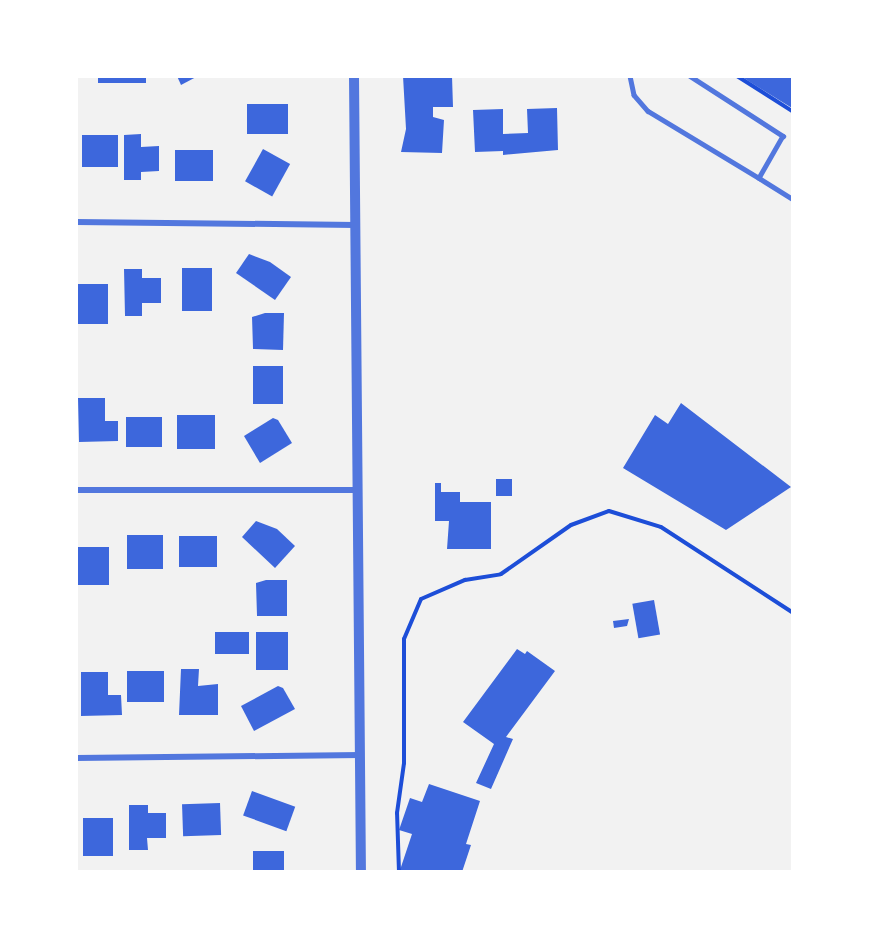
<!DOCTYPE html>
<style>
body{margin:0}
#map{position:relative;width:869px;height:948px;overflow:hidden;background:#f2f2f2;font-family:"Roboto Condensed",sans-serif}
div>[style]{position:absolute}
.building>*{inset:0;background:#3d67dc;transform-origin:0 0}
.path>*{height:4px;margin:-2px;padding:0 2px;transform-origin:2px;border-radius:2px;background:#1d4ed8}
.service>*{height:4.5px;margin:-2.25px;padding:0 2.25px;transform-origin:2.25px;border-radius:2.25px;background:#5277de}
.minor>*{height:6px;margin:-3px;padding:0 3px;transform-origin:3px;border-radius:3px;background:#5277de}
.tertiary>*{height:10px;margin:-5px;padding:0 5px;transform-origin:5px;border-radius:5px;background:#5277de}
span{translate:-50% -50%;white-space:nowrap;text-align:center;line-height:1.15;-webkit-text-stroke:6px #fff;paint-order:stroke}
.frame{position:absolute;inset:0;border:78px solid #fff;pointer-events:none}
</style>
<div id="map">
<div class="building">
<i style="left:98px;top:76px;width:48px;height:7px"></i>
<i style="clip-path:polygon(177px 76px,198px 76px,181px 85px)"></i>
<i style="clip-path:polygon(403px 76px,452px 76px,453px 107px,433px 107px,433px 117px,444px 120px,442px 153px,401px 152px,406px 129px)"></i>
<i style="clip-path:polygon(741px 76px,792px 76px,792px 108px,750px 82px)"></i>
<i style="left:288px;top:104px;width:30px;height:41px;rotate:90deg"></i>
<i style="clip-path:polygon(557px 108px,558px 150px,503px 155px,503px 151px,475px 152px,473px 110px,503px 109px,503px 134px,528px 133px,527px 109px)"></i>
<i style="clip-path:polygon(141px 134px,141px 147px,159px 146px,159px 171px,141px 172px,141px 180px,124px 180px,124px 135px)"></i>
<i style="left:82px;top:135px;width:36px;height:32px"></i>
<i style="left:263px;top:149px;width:31px;height:37px;rotate:29deg"></i>
<i style="left:175px;top:150px;width:38px;height:31px"></i>
<i style="clip-path:polygon(249px 254px,270px 262px,291px 277px,275px 300px,236px 273px)"></i>
<i style="left:182px;top:268px;width:30px;height:43px"></i>
<i style="clip-path:polygon(124px 269px,142px 269px,142px 278px,161px 278px,161px 303px,142px 303px,142px 316px,125px 316px)"></i>
<i style="left:78px;top:284px;width:30px;height:40px"></i>
<i style="clip-path:polygon(265px 313px,284px 313px,283px 350px,253px 349px,252px 317px)"></i>
<i style="left:253px;top:366px;width:30px;height:38px"></i>
<i style="clip-path:polygon(78px 398px,105px 398px,105px 421px,118px 421px,118px 441px,79px 442px)"></i>
<i style="clip-path:polygon(681px 403px,791px 487px,726px 530px,623px 468px,655px 415px,668px 424px)"></i>
<i style="left:177px;top:415px;width:38px;height:34px"></i>
<i style="left:126px;top:417px;width:36px;height:30px"></i>
<i style="clip-path:polygon(273px 418px,278px 420px,292px 443px,260px 463px,244px 436px)"></i>
<i style="left:496px;top:479px;width:16px;height:17px"></i>
<i style="clip-path:polygon(435px 483px,441px 483px,441px 492px,460px 492px,460px 502px,491px 502px,491px 549px,447px 549px,449px 521px,435px 521px)"></i>
<i style="clip-path:polygon(256px 521px,277px 529px,295px 546px,275px 568px,242px 537px)"></i>
<i style="left:163px;top:535px;width:34px;height:36px;rotate:90deg"></i>
<i style="left:179px;top:536px;width:38px;height:31px"></i>
<i style="left:78px;top:547px;width:31px;height:38px"></i>
<i style="clip-path:polygon(266px 580px,287px 580px,287px 616px,257px 616px,256px 583px)"></i>
<i style="left:654px;top:600px;width:35px;height:22px;rotate:80deg"></i>
<i style="clip-path:polygon(629px 619px,627px 626px,614px 628px,613px 621px)"></i>
<i style="left:215px;top:632px;width:34px;height:22px"></i>
<i style="left:288px;top:632px;width:38px;height:32px;rotate:90deg"></i>
<i style="clip-path:polygon(517px 649px,525px 654px,527px 651px,555px 671px,506px 737px,513px 739px,491px 789px,476px 783px,494px 744px,463px 722px)"></i>
<i style="clip-path:polygon(181px 669px,199px 669px,198px 686px,218px 684px,218px 715px,179px 715px)"></i>
<i style="left:127px;top:671px;width:37px;height:31px"></i>
<i style="clip-path:polygon(81px 672px,108px 672px,108px 695px,121px 695px,122px 715px,81px 716px)"></i>
<i style="clip-path:polygon(278px 686px,283px 688px,295px 709px,254px 731px,241px 706px)"></i>
<i style="clip-path:polygon(429px 784px,480px 801px,466px 844px,471px 845px,462px 872px,400px 870px,412px 834px,399px 830px,410px 798px,422px 802px)"></i>
<i style="left:252px;top:791px;width:46px;height:26px;rotate:20deg"></i>
<i style="left:220px;top:803px;width:32px;height:38px;rotate:88deg"></i>
<i style="clip-path:polygon(129px 805px,148px 805px,148px 813px,166px 813px,166px 838px,147px 838px,148px 850px,129px 850px)"></i>
<i style="left:83px;top:818px;width:30px;height:38px"></i>
<i style="left:253px;top:851px;width:31px;height:21px"></i>
</div>
<div class="path">
<i style="left:737px;top:76px;width:65px;rotate:32.5deg"></i>
<i style="left:399px;top:872px;width:59px;rotate:-91.9deg"></i>
<i style="left:397px;top:813px;width:50px;rotate:-82deg"></i>
<i style="left:404px;top:763px;width:124px;rotate:-90deg"></i>
<i style="left:404px;top:639px;width:43px;rotate:-67deg"></i>
<i style="left:421px;top:599px;width:48px;rotate:-23.4deg"></i>
<i style="left:465px;top:580px;width:36px;rotate:-9deg"></i>
<i style="left:501px;top:574px;width:85px;rotate:-35deg"></i>
<i style="left:571px;top:525px;width:40px;rotate:-20.2deg"></i>
<i style="left:609px;top:511px;width:54px;rotate:17.1deg"></i>
<i style="left:661px;top:527px;width:156px;rotate:33deg"></i>
</div>
<div class="service">
<i style="left:630px;top:76px;width:19px;rotate:78deg"></i>
<i style="left:634px;top:95px;width:21px;rotate:49deg"></i>
<i style="left:648px;top:111px;width:130px;rotate:31.1deg"></i>
<i style="left:690px;top:76px;width:111px;rotate:32.8deg"></i>
<i style="left:783px;top:136px;width:48px;rotate:119.7deg"></i>
<i style="left:759px;top:178px;width:39px;rotate:32deg"></i>
</div>
<div class="minor">
<i style="left:76px;top:222px;width:280px;rotate:0.6deg"></i>
<i style="left:76px;top:490px;width:282px"></i>
<i style="left:76px;top:758px;width:285px;rotate:-0.6deg"></i>
</div>
<div class="tertiary">
<i style="left:354px;top:76px;width:796px;rotate:89.5deg"></i>
</div>
<div class="frame"></div>
</div>
